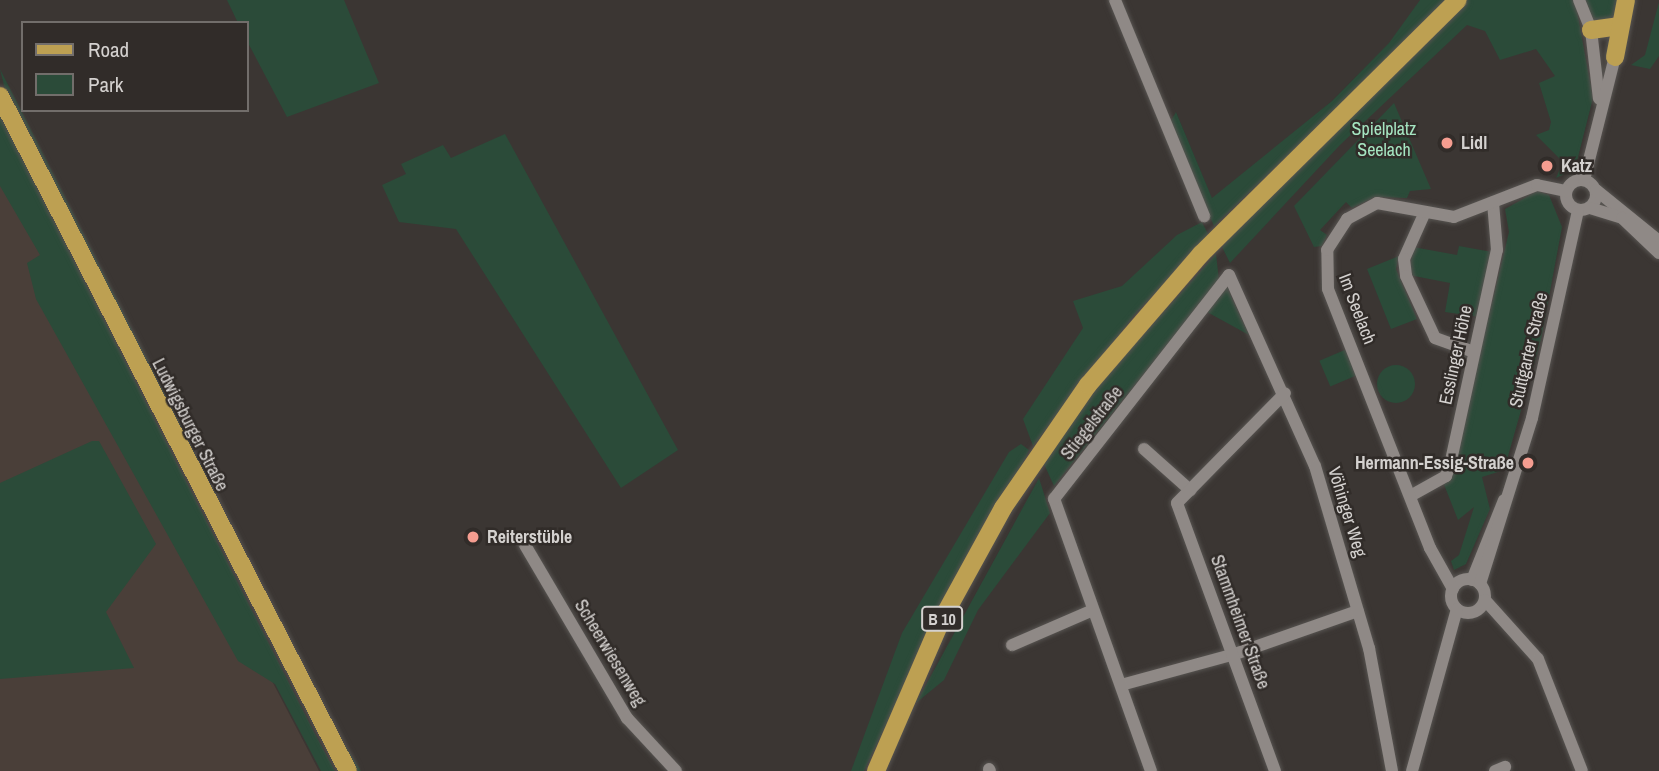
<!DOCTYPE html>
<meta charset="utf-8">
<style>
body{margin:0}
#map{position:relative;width:1659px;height:771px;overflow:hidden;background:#3b3633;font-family:"Archivo Narrow",sans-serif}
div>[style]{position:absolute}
.built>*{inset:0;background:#4a3f39}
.green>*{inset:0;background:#2b4b39;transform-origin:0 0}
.round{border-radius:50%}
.roads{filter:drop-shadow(0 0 2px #575451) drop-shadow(0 0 2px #575451)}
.minor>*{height:12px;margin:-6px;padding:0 6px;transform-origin:6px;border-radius:6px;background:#8f8986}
.minor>.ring{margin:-6px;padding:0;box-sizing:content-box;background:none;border:12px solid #8f8986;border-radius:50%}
.major>*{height:18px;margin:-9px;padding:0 9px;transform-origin:9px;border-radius:9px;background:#bda052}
.dots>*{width:19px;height:19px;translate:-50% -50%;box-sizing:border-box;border:4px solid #312c29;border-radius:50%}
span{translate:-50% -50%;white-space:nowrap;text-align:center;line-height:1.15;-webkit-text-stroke:5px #312c29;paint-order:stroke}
.shield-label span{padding:2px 5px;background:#312c29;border:2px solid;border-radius:5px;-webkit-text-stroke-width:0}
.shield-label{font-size:16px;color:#d4d1cf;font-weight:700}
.park-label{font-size:18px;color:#a5e5c1}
.poi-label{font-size:18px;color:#d4d1cf;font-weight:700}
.left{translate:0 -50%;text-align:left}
.right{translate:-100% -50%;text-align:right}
.street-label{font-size:18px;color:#d4d1cf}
.legend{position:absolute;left:21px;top:21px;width:228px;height:91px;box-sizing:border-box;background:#312c29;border:2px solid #726e6b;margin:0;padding:9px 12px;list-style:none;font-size:21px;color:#d4d1cf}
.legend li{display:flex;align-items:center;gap:14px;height:35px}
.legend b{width:35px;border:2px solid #726e6b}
</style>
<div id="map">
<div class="built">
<i style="clip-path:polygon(0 145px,187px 518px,319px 771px,0 771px)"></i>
</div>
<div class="green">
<i style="clip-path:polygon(227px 0,344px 0,379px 83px,287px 117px,247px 41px,247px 23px,238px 23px)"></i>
<i style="clip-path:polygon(1420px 0,1451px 0,1214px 226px,1169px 124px,1176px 112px,1212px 198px,1332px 101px,1389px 43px)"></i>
<i style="clip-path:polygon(1467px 0,1575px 0,1593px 98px,1575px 169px,1556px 178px,1563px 162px,1536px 135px,1549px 130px,1551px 122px,1539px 83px,1555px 76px,1536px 49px,1500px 60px,1485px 31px,1467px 25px,1340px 145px,1230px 263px,1222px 247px,1236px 230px)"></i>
<i style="clip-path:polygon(1585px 0,1619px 0,1613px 22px,1593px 21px)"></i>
<i style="clip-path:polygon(1659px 2px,1659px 56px,1650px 69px,1631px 65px,1645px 55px)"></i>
<i style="clip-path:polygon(0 69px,331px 722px,361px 771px,352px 771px,7px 98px)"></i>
<i style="clip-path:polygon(1394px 103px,1431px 189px,1410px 191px,1407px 198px,1375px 197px,1352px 208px,1346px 202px,1320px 230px,1327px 235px,1322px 246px,1314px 247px,1294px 206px)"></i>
<i style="clip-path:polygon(0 116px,314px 732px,335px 771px,321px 771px,275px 684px,238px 661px,36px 299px,27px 263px,40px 255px,0 186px)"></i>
<i style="clip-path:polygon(505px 134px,678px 450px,621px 488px,456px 229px,399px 222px,382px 185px,406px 174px,401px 164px,443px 145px,451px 158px)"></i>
<i style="clip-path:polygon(1537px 191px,1549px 195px,1562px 227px,1541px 340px,1508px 456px,1501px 471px,1482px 477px,1490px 509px,1466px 564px,1454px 570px,1451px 561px,1459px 555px,1474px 507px,1458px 520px,1443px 482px,1451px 472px,1509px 232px,1505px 209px)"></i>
<i style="clip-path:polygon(1202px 222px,1208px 234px,1198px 248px,1135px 314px,1033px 446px,1023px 419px,1083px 328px,1073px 301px,1122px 286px,1177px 235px)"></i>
<i style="clip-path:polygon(1459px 246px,1492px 252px,1480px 317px,1445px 312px,1450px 283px,1409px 275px,1413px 247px,1457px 255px)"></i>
<i style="clip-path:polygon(1216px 254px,1219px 280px,1054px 486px,1044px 464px,1085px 399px)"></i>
<i style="clip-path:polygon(1399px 256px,1396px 269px,1417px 319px,1391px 329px,1367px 269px)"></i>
<i style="clip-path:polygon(1228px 286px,1230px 294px,1249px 335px,1207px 312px)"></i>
<i style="left:1347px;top:349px;width:28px;height:30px;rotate:67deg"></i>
<i class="round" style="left:1377px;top:365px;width:38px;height:38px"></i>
<i style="clip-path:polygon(92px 441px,99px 441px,156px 544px,106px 612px,134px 668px,0 679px,0 483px)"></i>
<i style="clip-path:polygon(1021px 444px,1029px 450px,1026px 457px,959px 571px,864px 771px,851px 771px,902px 633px,1009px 452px)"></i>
<i style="clip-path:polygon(1039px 478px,1050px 513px,978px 610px,944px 680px,916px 703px)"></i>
</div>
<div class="roads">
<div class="minor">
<i style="left:1115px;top:0;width:234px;rotate:67.6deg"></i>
<i style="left:1579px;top:0;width:32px;rotate:68deg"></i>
<i style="left:1591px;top:30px;width:69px;rotate:83.4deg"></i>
<i class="ring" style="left:1566px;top:180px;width:18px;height:18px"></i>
<i style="left:1584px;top:180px;width:127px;rotate:-75.9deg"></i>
<i style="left:1596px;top:190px;width:81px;rotate:39deg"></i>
<i style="left:1590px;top:208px;width:34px;rotate:17deg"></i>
<i style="left:1622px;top:218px;width:51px;rotate:43.4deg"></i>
<i style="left:1425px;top:212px;width:51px;rotate:114.1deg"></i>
<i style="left:1404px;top:259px;width:17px;rotate:83deg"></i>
<i style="left:1406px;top:276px;width:68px;rotate:64.9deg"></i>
<i style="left:1435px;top:338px;width:41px;rotate:19.7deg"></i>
<i style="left:1144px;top:449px;width:62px;rotate:41.7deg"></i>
<i style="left:1412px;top:495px;width:39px;rotate:-29deg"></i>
<i style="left:1446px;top:476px;width:12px;rotate:-70deg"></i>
<i style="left:1450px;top:465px;width:220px;rotate:-77.7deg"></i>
<i style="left:1497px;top:250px;width:48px;rotate:-94.8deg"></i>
<i style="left:525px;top:545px;width:201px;rotate:59.5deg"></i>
<i style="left:627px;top:718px;width:72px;rotate:47.2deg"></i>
<i class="ring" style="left:1451px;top:579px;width:22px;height:22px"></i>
<i style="left:1472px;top:580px;width:86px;rotate:-68.2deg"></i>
<i style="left:1480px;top:584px;width:174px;rotate:-72.6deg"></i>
<i style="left:1532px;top:418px;width:213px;rotate:-77.5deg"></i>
<i style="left:1453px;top:589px;width:47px;rotate:-119.3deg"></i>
<i style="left:1430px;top:548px;width:278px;rotate:-111.5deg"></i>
<i style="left:1328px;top:289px;width:39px;rotate:-91deg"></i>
<i style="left:1327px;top:250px;width:37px;rotate:-57deg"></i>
<i style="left:1347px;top:219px;width:34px;rotate:-28deg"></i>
<i style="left:1377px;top:203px;width:78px;rotate:10.3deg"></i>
<i style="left:1454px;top:217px;width:89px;rotate:-21.1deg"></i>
<i style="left:1537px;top:185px;width:30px;rotate:12deg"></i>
<i style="left:1485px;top:600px;width:79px;rotate:48.1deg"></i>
<i style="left:1538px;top:659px;width:120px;rotate:68.6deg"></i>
<i style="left:1012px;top:645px;width:88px;rotate:-23.4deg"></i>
<i style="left:1121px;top:685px;width:118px;rotate:-15.2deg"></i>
<i style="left:1235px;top:654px;width:130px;rotate:-19.3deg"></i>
<i style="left:989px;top:769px;width:2px;rotate:63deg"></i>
<i style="left:1151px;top:771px;width:289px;rotate:-109.6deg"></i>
<i style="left:1054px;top:499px;width:284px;rotate:-52deg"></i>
<i style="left:1229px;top:275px;width:209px;rotate:65.8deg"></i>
<i style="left:1315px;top:466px;width:190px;rotate:73.5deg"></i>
<i style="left:1369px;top:648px;width:125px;rotate:79.4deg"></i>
<i style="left:1275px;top:771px;width:285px;rotate:-110.1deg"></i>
<i style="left:1177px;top:503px;width:154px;rotate:-45.5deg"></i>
<i style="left:1412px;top:771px;width:168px;rotate:-74.5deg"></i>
<i style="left:1495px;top:771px;width:11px;rotate:-22deg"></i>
</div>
<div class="major">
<i style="left:1591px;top:30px;width:29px;rotate:-8deg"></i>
<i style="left:1615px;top:57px;width:58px;rotate:-79.1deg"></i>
<i style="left:0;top:96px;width:759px;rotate:62.73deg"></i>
<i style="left:876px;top:771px;width:163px;rotate:-66.6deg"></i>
<i style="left:941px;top:621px;width:129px;rotate:-61.2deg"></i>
<i style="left:1003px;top:508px;width:150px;rotate:-55.4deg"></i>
<i style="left:1088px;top:385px;width:173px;rotate:-49.2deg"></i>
<i style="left:1201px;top:254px;width:361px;rotate:-44.7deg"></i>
</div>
</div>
<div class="dots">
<i style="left:1447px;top:143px;background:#f59d90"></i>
<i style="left:1547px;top:166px;background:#f59d90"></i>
<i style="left:1528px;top:463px;background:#f59d90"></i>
<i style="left:473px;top:537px;background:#f59d90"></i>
</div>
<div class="shield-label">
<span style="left:942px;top:619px">B 10</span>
</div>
<div class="park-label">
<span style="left:1384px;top:140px">Spielplatz<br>Seelach</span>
</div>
<div class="poi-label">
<span class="left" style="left:1461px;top:143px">Lidl</span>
<span class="left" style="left:1561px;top:166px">Katz</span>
<span class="right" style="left:1514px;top:463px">Hermann-Essig-Straße</span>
<span class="left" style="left:487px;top:537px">Reiterstüble</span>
</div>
<div class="street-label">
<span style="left:1357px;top:309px;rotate:69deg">Im Seelach</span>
<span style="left:1529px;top:350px;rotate:-77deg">Stuttgarter Straße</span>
<span style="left:1456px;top:355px;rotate:-78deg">Esslinger Höhe</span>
<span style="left:1092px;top:423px;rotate:-52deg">Stiegelstraße</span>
<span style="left:190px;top:425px;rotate:63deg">Ludwigsburger Straße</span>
<span style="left:1347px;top:512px;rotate:73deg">Vöhinger Weg</span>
<span style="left:1240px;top:622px;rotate:70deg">Stammheimer Straße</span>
<span style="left:610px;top:653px;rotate:59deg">Scheerwiesenweg</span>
</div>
<ul class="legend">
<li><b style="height:9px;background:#bda052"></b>Road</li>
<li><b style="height:19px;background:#2b4b39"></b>Park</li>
</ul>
</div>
